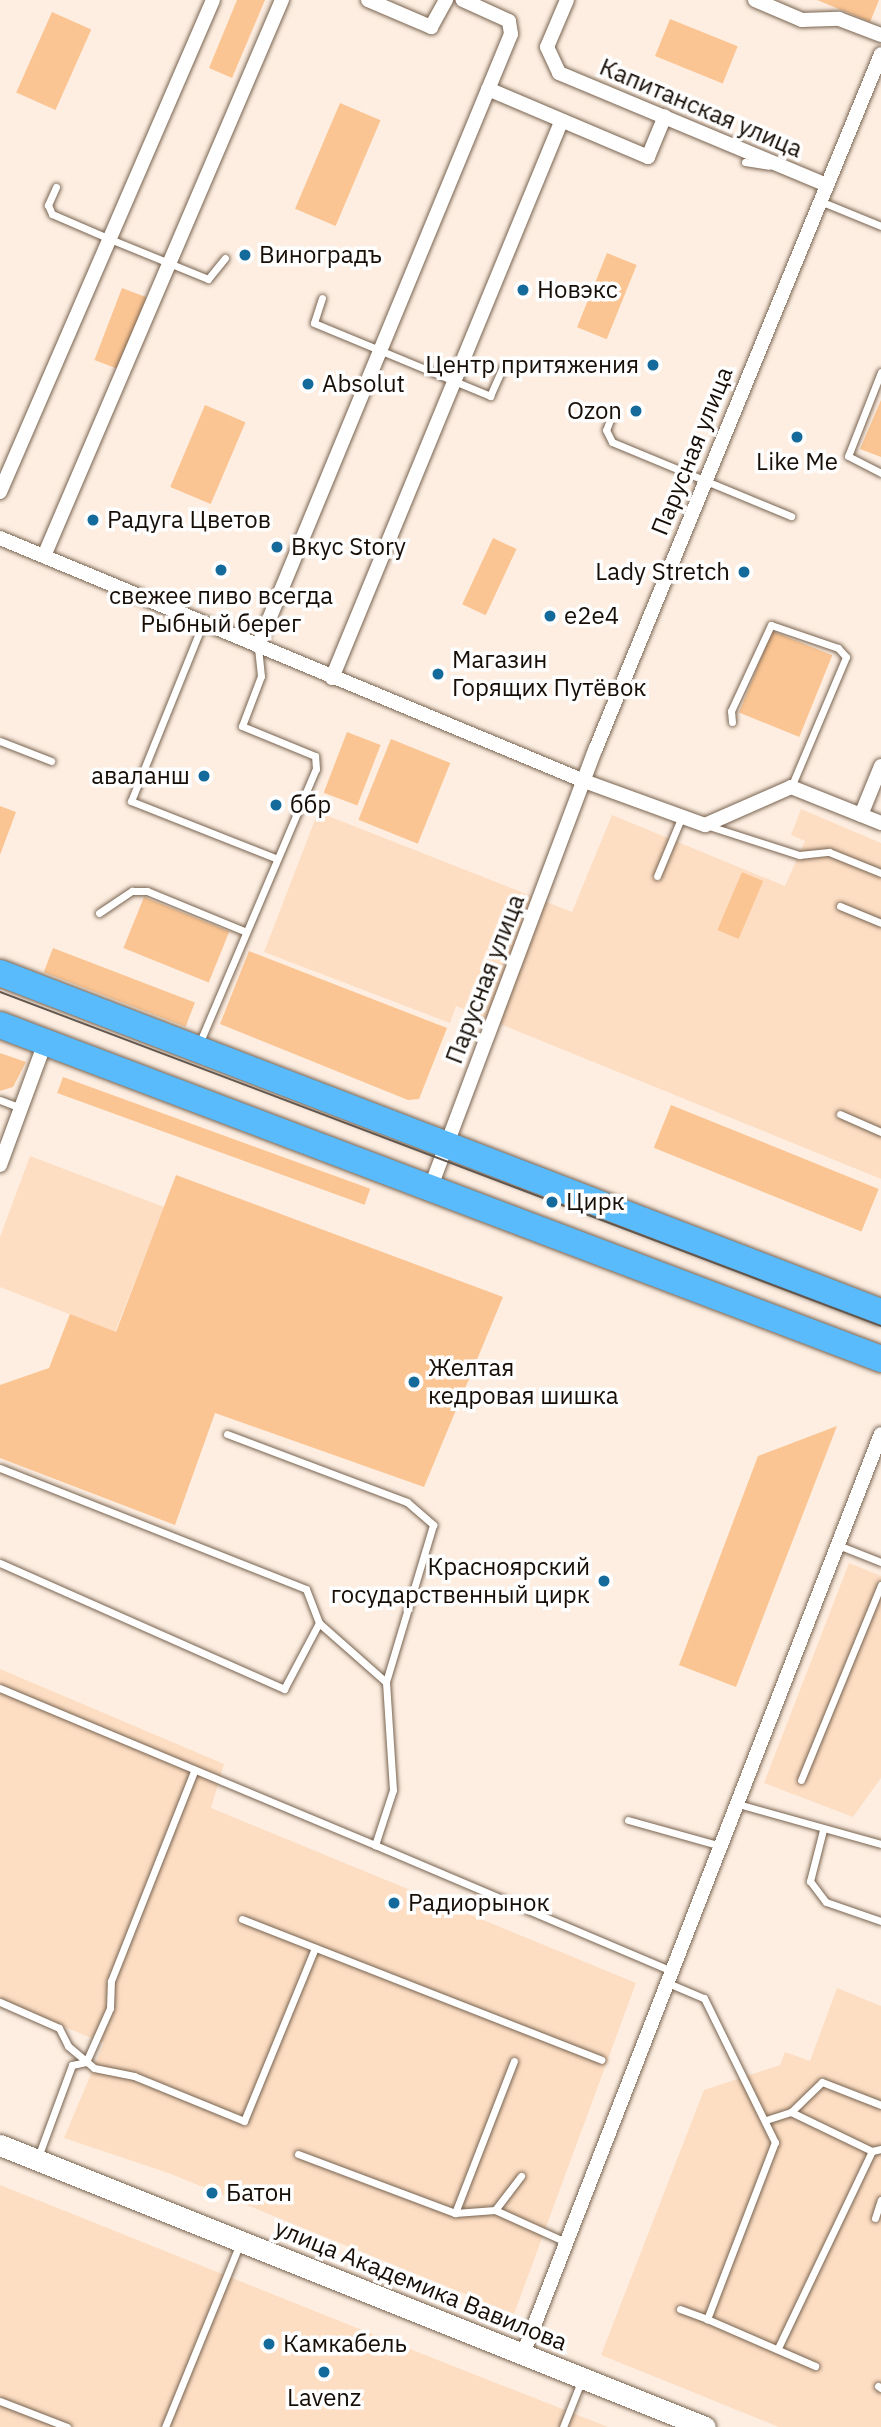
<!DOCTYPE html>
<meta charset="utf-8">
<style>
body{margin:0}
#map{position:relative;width:881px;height:2427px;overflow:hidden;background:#fdeee1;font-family:"IBM Plex Sans",sans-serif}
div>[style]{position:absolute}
.built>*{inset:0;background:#fddec3}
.green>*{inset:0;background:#fbc593;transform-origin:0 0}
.roads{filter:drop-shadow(0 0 2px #786350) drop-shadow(0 0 2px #786350)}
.lane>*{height:7px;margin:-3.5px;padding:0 3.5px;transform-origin:3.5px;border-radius:3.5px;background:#fff}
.street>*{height:14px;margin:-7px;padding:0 7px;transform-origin:7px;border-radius:7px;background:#fff}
.secondary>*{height:21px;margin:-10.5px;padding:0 10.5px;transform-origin:10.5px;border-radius:10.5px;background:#fff}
.highway>*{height:26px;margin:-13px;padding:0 13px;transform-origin:13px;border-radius:13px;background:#59bbfc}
.tram>*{height:2px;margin:-1px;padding:0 1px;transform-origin:1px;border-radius:1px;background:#61574e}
.dots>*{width:19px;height:19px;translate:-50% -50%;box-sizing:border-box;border:4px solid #fefefe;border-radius:50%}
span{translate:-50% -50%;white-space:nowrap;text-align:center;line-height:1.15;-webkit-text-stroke:7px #fefefe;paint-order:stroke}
.street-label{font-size:24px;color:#160e07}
.poi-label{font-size:24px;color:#160e07}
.left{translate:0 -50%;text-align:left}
.right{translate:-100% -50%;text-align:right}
</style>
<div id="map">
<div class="built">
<i style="clip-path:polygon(801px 809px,881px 843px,881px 1179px,456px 1006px,450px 1023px,264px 952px,318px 812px,572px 912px,612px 815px,785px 886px,805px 841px,791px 835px)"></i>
<i style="clip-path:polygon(30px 1156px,164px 1207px,115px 1332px,0 1287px,0 1237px)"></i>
<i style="clip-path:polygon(849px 1563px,881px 1576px,881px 1778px,853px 1817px,764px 1783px)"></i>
<i style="clip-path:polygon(0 1669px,224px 1764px,211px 1808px,636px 1983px,514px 2314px,171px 2174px,64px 2138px,104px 2043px,0 2001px)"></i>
<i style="clip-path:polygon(837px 1988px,881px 2006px,881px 2427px,779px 2427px,601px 2355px,704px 2090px,780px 2065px,785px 2052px,810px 2061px)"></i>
<i style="clip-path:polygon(0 2185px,382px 2338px,608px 2427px,0 2427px)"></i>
</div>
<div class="green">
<i style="clip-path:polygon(237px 0,265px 0,232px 78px,209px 68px)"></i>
<i style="clip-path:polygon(817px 0,879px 0,870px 22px)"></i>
<i style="left:52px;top:12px;width:43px;height:88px;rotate:24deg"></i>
<i style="left:670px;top:19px;width:73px;height:40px;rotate:22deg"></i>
<i style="left:340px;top:103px;width:44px;height:115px;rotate:23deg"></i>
<i style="left:607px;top:253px;width:32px;height:80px;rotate:22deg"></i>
<i style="left:122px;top:288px;width:26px;height:77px;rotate:21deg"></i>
<i style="clip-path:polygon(881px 400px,881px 457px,860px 449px)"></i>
<i style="left:205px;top:405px;width:44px;height:89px;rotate:23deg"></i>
<i style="left:493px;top:538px;width:26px;height:73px;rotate:25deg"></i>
<i style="left:772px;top:631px;width:65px;height:88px;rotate:22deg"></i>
<i style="left:347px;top:732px;width:36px;height:65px;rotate:21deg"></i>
<i style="left:391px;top:739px;width:64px;height:87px;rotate:22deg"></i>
<i style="clip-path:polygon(0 806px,16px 812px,0 855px)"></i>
<i style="left:742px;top:872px;width:23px;height:63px;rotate:23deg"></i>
<i style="left:144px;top:897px;width:92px;height:55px;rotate:22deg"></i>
<i style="left:53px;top:948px;width:152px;height:26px;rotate:21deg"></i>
<i style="clip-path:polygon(249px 951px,447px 1028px,419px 1099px,408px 1100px,220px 1024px)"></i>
<i style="clip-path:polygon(0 1053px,26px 1062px,13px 1087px,0 1091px)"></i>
<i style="left:63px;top:1077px;width:327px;height:17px;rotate:20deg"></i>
<i style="left:671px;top:1105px;width:224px;height:46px;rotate:22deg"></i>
<i style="clip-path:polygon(176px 1175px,503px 1297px,424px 1487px,215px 1413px,175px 1525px,0 1458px,0 1385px,49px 1368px,70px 1314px,116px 1332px)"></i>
<i style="clip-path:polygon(837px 1426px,736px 1687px,679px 1665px,758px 1456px)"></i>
</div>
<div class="roads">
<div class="lane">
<i style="left:745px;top:162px;width:24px;rotate:9deg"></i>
<i style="left:56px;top:187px;width:20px;rotate:114deg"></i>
<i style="left:48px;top:205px;width:10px;rotate:66deg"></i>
<i style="left:52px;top:214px;width:63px;rotate:23.3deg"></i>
<i style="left:110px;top:239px;width:106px;rotate:22.2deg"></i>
<i style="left:208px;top:279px;width:27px;rotate:-51deg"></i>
<i style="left:820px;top:201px;width:66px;rotate:22.3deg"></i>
<i style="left:322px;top:298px;width:26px;rotate:108deg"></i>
<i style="left:314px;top:323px;width:191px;rotate:22.5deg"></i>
<i style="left:490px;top:396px;width:32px;rotate:-66deg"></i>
<i style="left:881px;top:372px;width:90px;rotate:111.4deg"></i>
<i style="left:848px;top:456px;width:37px;rotate:27deg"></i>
<i style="left:613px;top:412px;width:19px;rotate:111deg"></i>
<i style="left:606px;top:430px;width:13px;rotate:63deg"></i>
<i style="left:612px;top:442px;width:194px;rotate:22.5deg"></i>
<i style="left:203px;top:623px;width:192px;rotate:112deg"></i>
<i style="left:131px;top:801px;width:155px;rotate:21.6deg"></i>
<i style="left:732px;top:722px;width:11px;rotate:-95deg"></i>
<i style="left:731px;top:711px;width:95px;rotate:-65.1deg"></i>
<i style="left:771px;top:625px;width:71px;rotate:18.9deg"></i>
<i style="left:838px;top:648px;width:12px;rotate:48deg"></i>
<i style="left:846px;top:657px;width:141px;rotate:112.9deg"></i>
<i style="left:0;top:741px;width:55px;rotate:21.4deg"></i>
<i style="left:709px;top:826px;width:95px;rotate:17.9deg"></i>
<i style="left:799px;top:855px;width:30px;rotate:-6deg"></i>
<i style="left:829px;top:852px;width:56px;rotate:22deg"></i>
<i style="left:657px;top:876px;width:65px;rotate:-67.4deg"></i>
<i style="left:840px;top:906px;width:44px;rotate:22.5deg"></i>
<i style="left:99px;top:913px;width:40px;rotate:-34deg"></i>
<i style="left:132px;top:891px;width:15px"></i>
<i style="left:147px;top:891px;width:105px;rotate:22.4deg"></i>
<i style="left:199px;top:1044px;width:299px;rotate:-67deg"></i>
<i style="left:316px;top:769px;width:13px;rotate:-94deg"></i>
<i style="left:315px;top:756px;width:79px;rotate:-157.7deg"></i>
<i style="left:242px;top:726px;width:53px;rotate:-69.2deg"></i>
<i style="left:261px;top:676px;width:30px;rotate:-96deg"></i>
<i style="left:0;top:1100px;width:22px;rotate:21deg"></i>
<i style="left:840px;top:1114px;width:45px;rotate:23.7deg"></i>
<i style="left:227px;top:1434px;width:192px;rotate:20.7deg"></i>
<i style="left:407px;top:1502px;width:35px;rotate:41deg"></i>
<i style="left:433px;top:1525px;width:164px;rotate:106.7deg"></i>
<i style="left:0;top:1468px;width:329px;rotate:21.6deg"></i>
<i style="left:306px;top:1589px;width:36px;rotate:69deg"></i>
<i style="left:319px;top:1623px;width:89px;rotate:41.4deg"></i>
<i style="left:386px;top:1682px;width:108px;rotate:86.3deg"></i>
<i style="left:393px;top:1790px;width:58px;rotate:108.1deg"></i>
<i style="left:375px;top:1845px;width:323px;rotate:23deg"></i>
<i style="left:838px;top:1545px;width:46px;rotate:21.6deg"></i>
<i style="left:0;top:1563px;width:311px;rotate:23.9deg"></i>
<i style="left:284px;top:1689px;width:75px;rotate:-62.1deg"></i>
<i style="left:0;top:1688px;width:407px;rotate:22.7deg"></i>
<i style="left:801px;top:1780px;width:211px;rotate:-67.7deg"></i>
<i style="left:738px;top:1804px;width:148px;rotate:15.6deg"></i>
<i style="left:628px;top:1820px;width:97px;rotate:15.6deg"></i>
<i style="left:823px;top:1830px;width:53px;rotate:104.3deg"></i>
<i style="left:810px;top:1881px;width:26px;rotate:53deg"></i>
<i style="left:826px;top:1902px;width:58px;rotate:19.1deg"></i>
<i style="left:242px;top:1919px;width:386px;rotate:21.4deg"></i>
<i style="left:668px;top:1983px;width:39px;rotate:23deg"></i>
<i style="left:704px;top:1998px;width:161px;rotate:63.8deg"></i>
<i style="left:775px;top:2142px;width:190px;rotate:111deg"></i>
<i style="left:707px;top:2319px;width:118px;rotate:23.5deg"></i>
<i style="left:0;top:2002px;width:64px;rotate:23.8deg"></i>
<i style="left:59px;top:2028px;width:20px;rotate:63deg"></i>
<i style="left:68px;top:2046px;width:34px;rotate:40deg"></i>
<i style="left:94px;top:2068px;width:41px;rotate:11.3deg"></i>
<i style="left:134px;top:2076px;width:119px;rotate:22.2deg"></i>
<i style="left:244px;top:2121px;width:187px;rotate:-67.7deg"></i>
<i style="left:791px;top:2112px;width:43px;rotate:-44.1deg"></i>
<i style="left:822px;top:2082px;width:63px;rotate:21.3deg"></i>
<i style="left:766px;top:2120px;width:26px;rotate:-18deg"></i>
<i style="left:791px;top:2112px;width:90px;rotate:25.7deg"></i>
<i style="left:872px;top:2151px;width:9px;rotate:-13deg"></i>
<i style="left:298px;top:2154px;width:168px;rotate:20.6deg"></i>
<i style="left:455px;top:2213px;width:40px;rotate:-4.3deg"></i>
<i style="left:495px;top:2210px;width:78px;rotate:24.3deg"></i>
<i style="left:38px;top:2157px;width:98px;rotate:-69.7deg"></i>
<i style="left:72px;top:2065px;width:14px;rotate:-12deg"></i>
<i style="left:86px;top:2062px;width:59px;rotate:-66deg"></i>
<i style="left:110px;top:2008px;width:27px;rotate:-88deg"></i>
<i style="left:111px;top:1981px;width:226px;rotate:-68.4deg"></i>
<i style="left:495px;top:2210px;width:43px;rotate:-52.6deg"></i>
<i style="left:455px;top:2213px;width:163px;rotate:-68.8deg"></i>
<i style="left:875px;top:2218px;width:19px;rotate:-72deg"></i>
<i style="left:680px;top:2309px;width:29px;rotate:20deg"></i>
<i style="left:778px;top:2348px;width:218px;rotate:-64.5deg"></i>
<i style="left:878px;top:2386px;width:4px;rotate:34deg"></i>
<i style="left:0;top:2401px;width:72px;rotate:21.2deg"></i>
<i style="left:165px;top:2427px;width:199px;rotate:-67.8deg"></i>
<i style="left:563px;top:2427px;width:52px;rotate:-68.4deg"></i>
</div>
<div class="street">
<i style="left:368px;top:0;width:69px;rotate:23.2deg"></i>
<i style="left:431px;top:27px;width:31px;rotate:-61deg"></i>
<i style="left:567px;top:0;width:51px;rotate:113.1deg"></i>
<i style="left:547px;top:47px;width:29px;rotate:65deg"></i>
<i style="left:559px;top:73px;width:288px;rotate:22.7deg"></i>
<i style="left:755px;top:0;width:51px;rotate:23.1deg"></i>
<i style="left:802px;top:20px;width:37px;rotate:-2deg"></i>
<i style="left:839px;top:19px;width:45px;rotate:20.9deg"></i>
<i style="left:488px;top:89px;width:174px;rotate:23deg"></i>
<i style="left:648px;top:157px;width:44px;rotate:-67.5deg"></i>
<i style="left:0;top:492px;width:536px;rotate:-66.59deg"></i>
<i style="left:0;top:538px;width:633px;rotate:22.59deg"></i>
<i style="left:584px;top:781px;width:129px;rotate:20deg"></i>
<i style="left:705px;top:825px;width:94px;rotate:-23.8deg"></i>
<i style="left:791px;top:787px;width:97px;rotate:21.8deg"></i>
<i style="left:44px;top:556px;width:605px;rotate:-66.83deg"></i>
<i style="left:258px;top:646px;width:662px;rotate:-67.54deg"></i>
<i style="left:511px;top:34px;width:13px;rotate:-99deg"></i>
<i style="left:509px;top:21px;width:51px;rotate:-155.5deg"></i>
<i style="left:332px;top:678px;width:601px;rotate:-67.61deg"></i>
<i style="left:861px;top:815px;width:53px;rotate:-67.8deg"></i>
<i style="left:0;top:1165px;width:130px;rotate:-69.8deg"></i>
<i style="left:430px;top:1189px;width:471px;rotate:-69.4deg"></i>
<i style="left:596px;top:748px;width:750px;rotate:-67.67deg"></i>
<i style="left:523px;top:2354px;width:987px;rotate:-68.74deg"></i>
</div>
<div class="secondary">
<i style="left:0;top:2145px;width:759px;rotate:21.8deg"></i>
</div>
<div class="highway">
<i style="left:0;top:973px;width:944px;rotate:21.05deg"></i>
<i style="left:0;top:1025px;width:942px;rotate:20.76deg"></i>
</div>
</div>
<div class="tram">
<i style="left:0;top:992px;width:942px;rotate:20.76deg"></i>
</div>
<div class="dots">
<i style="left:245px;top:255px;background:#146a9a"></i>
<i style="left:523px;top:290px;background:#146a9a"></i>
<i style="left:653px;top:365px;background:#146a9a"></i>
<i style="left:308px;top:384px;background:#146a9a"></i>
<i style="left:636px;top:411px;background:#146a9a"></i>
<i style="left:797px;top:437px;background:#146a9a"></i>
<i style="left:93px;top:520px;background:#146a9a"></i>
<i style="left:277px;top:547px;background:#146a9a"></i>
<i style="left:221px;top:570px;background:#146a9a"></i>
<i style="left:744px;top:572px;background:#146a9a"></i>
<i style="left:550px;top:616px;background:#146a9a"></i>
<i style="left:438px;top:674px;background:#146a9a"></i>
<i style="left:204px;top:776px;background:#146a9a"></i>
<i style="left:276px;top:805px;background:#146a9a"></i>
<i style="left:552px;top:1202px;background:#146a9a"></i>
<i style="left:414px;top:1382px;background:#146a9a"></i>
<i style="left:604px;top:1581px;background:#146a9a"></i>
<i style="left:394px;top:1903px;background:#146a9a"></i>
<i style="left:212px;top:2193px;background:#146a9a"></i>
<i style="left:269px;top:2344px;background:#146a9a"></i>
<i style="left:324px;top:2372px;background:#146a9a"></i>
</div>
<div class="street-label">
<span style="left:701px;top:108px;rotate:23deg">Капитанская улица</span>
<span style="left:692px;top:451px;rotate:-68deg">Парусная улица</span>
<span style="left:485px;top:979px;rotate:-69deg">Парусная улица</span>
<span style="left:421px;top:2285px;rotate:22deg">улица Академика Вавилова</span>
</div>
<div class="poi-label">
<span class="left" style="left:259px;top:255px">Виноградъ</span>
<span class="left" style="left:537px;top:290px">Новэкс</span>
<span class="right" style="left:639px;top:365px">Центр притяжения</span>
<span class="left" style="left:322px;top:384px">Absolut</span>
<span class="right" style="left:622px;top:411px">Ozon</span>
<span style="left:797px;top:462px">Like Me</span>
<span class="left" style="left:107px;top:520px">Радуга Цветов</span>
<span class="left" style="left:291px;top:547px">Вкус Story</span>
<span class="right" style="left:730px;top:572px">Lady Stretch</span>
<span style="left:221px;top:610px">свежее пиво всегда<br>Рыбный берег</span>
<span class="left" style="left:564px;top:616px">е2е4</span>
<span class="left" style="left:452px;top:674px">Магазин<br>Горящих Путёвок</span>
<span class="right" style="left:190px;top:776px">аваланш</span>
<span class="left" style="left:290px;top:805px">ббр</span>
<span class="left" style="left:566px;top:1202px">Цирк</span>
<span class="left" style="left:428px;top:1382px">Желтая<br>кедровая шишка</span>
<span class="right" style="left:590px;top:1581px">Красноярский<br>государственный цирк</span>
<span class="left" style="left:408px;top:1903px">Радиорынок</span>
<span class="left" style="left:226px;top:2193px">Батон</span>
<span class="left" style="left:283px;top:2344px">Камкабель</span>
<span style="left:324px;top:2398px">Lavenz</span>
</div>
</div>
